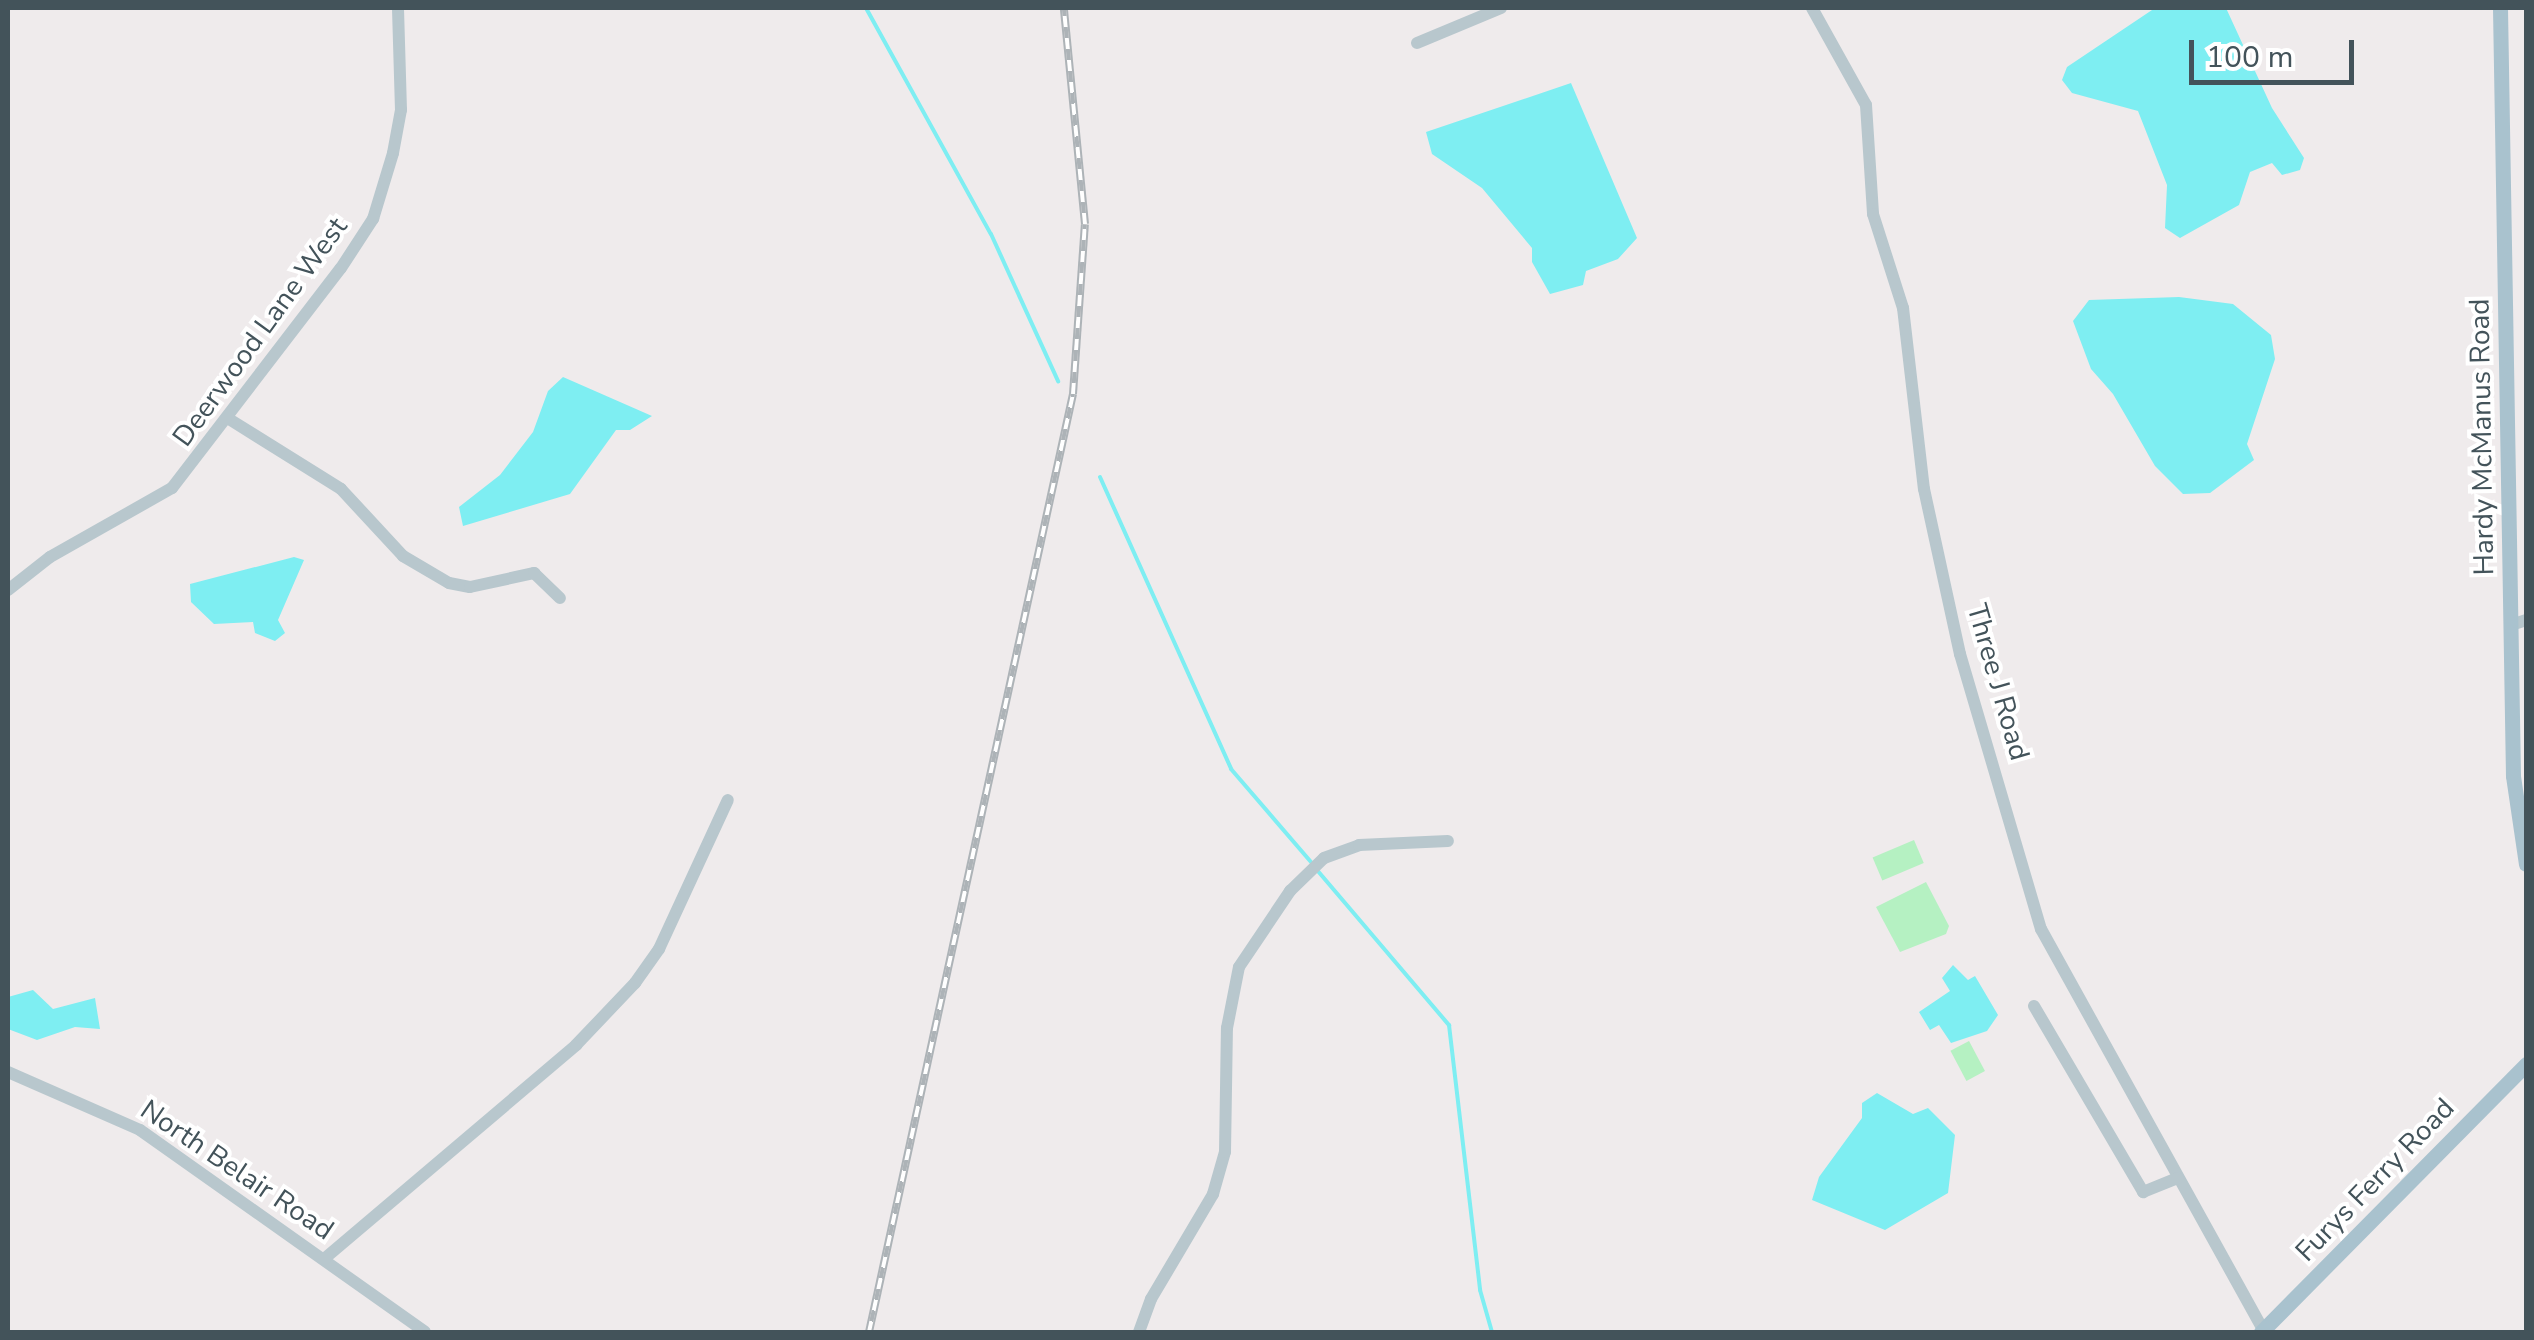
<!DOCTYPE html>
<style>
body{margin:0}
#map{position:relative;width:2534px;height:1340px;overflow:hidden;background:#efebec;font-family:"Nunito Sans",sans-serif}
div>[style]{position:absolute}
.green>*{inset:0;background:#b5f1c2;transform-origin:0 0}
.water>*{inset:0;background:#7eeef2}
.stream>*{height:4px;margin:-2px;padding:0 2px;transform-origin:2px;border-radius:2px;background:#7eeef2}
.minor>*{height:12px;margin:-6px;padding:0 6px;transform-origin:6px;border-radius:6px;background:#b8c7cd}
.major>*{height:15px;margin:-7.5px;padding:0 7.5px;transform-origin:7.5px;border-radius:7.5px;background:#a9c2ce}
.rail>*{height:8px;margin-top:-4px;transform-origin:0;background:repeating-linear-gradient(90deg,#fff 0 11px,#adb3b7 0 22px);box-sizing:border-box;border-block:2px solid #adb3b7}
span{translate:-50% -50%;white-space:nowrap;text-align:center;line-height:1.15;-webkit-text-stroke:8px #fff;paint-order:stroke}
.street-label{font-size:28px;color:#43535a}
.frame{position:absolute;inset:0;border:10px solid #43535a;pointer-events:none}
.scale{position:absolute;left:2189px;top:40px;width:165px;height:45px;box-sizing:border-box;border:5px solid #43535a;border-top:0;padding-left:12px;font-size:30px;line-height:35px;white-space:nowrap;color:#43535a;-webkit-text-stroke:8px #fff;paint-order:stroke}
</style>
<div id="map">
<div class="green">
<i style="left:1914px;top:840px;width:25px;height:45px;rotate:67deg"></i>
<i style="clip-path:polygon(1926px 882px,1949px 926px,1946px 934px,1900px 952px,1876px 907px)"></i>
<i style="left:1969px;top:1041px;width:34px;height:21px;rotate:62deg"></i>
</div>
<div class="water">
<i style="clip-path:polygon(2155px 8px,2226px 8px,2272px 108px,2304px 158px,2300px 170px,2282px 175px,2272px 163px,2250px 172px,2239px 205px,2180px 238px,2165px 228px,2167px 185px,2138px 111px,2072px 93px,2062px 80px,2067px 67px)"></i>
<i style="clip-path:polygon(1571px 83px,1637px 238px,1618px 259px,1586px 271px,1583px 285px,1550px 294px,1532px 262px,1532px 248px,1482px 188px,1432px 154px,1426px 132px)"></i>
<i style="clip-path:polygon(2179px 297px,2233px 304px,2271px 335px,2275px 359px,2247px 444px,2254px 460px,2210px 493px,2183px 494px,2155px 466px,2113px 394px,2091px 369px,2073px 321px,2089px 300px)"></i>
<i style="clip-path:polygon(563px 377px,652px 416px,630px 430px,616px 430px,570px 494px,463px 526px,459px 507px,500px 475px,533px 432px,548px 391px)"></i>
<i style="clip-path:polygon(294px 557px,304px 560px,278px 620px,285px 633px,275px 641px,255px 633px,253px 622px,214px 624px,191px 602px,190px 584px)"></i>
<i style="clip-path:polygon(1953px 965px,1968px 980px,1975px 976px,1998px 1015px,1987px 1031px,1951px 1043px,1939px 1025px,1930px 1030px,1919px 1012px,1950px 991px,1942px 978px)"></i>
<i style="clip-path:polygon(33px 990px,53px 1009px,95px 998px,100px 1029px,75px 1027px,37px 1040px,8px 1029px,8px 997px)"></i>
<i style="clip-path:polygon(1877px 1093px,1913px 1114px,1928px 1108px,1955px 1135px,1948px 1193px,1885px 1230px,1812px 1200px,1819px 1177px,1862px 1118px,1862px 1103px)"></i>
</div>
<div class="stream">
<i style="left:866px;top:8px;width:258px;rotate:61.1deg"></i>
<i style="left:991px;top:234px;width:162px;rotate:65.5deg"></i>
<i style="left:1100px;top:477px;width:320px;rotate:65.8deg"></i>
<i style="left:1231px;top:769px;width:123px;rotate:49.3deg"></i>
<i style="left:1317px;top:870px;width:204px;rotate:49.6deg"></i>
<i style="left:1449px;top:1025px;width:267px;rotate:83.3deg"></i>
<i style="left:1480px;top:1290px;width:44px;rotate:74.1deg"></i>
</div>
<div class="minor">
<i style="left:1812px;top:8px;width:111px;rotate:60.9deg"></i>
<i style="left:1866px;top:105px;width:109px;rotate:86.3deg"></i>
<i style="left:1873px;top:214px;width:99px;rotate:72.3deg"></i>
<i style="left:1903px;top:308px;width:182px;rotate:83.4deg"></i>
<i style="left:1924px;top:489px;width:169px;rotate:77.7deg"></i>
<i style="left:1960px;top:654px;width:287px;rotate:73.6deg"></i>
<i style="left:2041px;top:929px;width:458px;rotate:61deg"></i>
<i style="left:1417px;top:43px;width:91px;rotate:-22.6deg"></i>
<i style="left:229px;top:419px;width:132px;rotate:32deg"></i>
<i style="left:341px;top:489px;width:91px;rotate:47.2deg"></i>
<i style="left:403px;top:556px;width:53px;rotate:30.4deg"></i>
<i style="left:449px;top:583px;width:21px;rotate:11deg"></i>
<i style="left:470px;top:587px;width:66px;rotate:-12.3deg"></i>
<i style="left:534px;top:573px;width:36px;rotate:44deg"></i>
<i style="left:8px;top:590px;width:53px;rotate:-38.2deg"></i>
<i style="left:50px;top:557px;width:140px;rotate:-29.5deg"></i>
<i style="left:172px;top:488px;width:277px;rotate:-52.5deg"></i>
<i style="left:341px;top:268px;width:59px;rotate:-56.9deg"></i>
<i style="left:373px;top:219px;width:69px;rotate:-73.1deg"></i>
<i style="left:393px;top:153px;width:44px;rotate:-79.5deg"></i>
<i style="left:401px;top:110px;width:102px;rotate:-91.7deg"></i>
<i style="left:2511px;top:625px;width:16px;rotate:-18deg"></i>
<i style="left:2034px;top:1006px;width:216px;rotate:59.6deg"></i>
<i style="left:2143px;top:1192px;width:37px;rotate:-22deg"></i>
<i style="left:8px;top:1072px;width:144px;rotate:23.7deg"></i>
<i style="left:140px;top:1130px;width:349px;rotate:35.3deg"></i>
<i style="left:324px;top:1259px;width:331px;rotate:-40.3deg"></i>
<i style="left:576px;top:1045px;width:86px;rotate:-46.4deg"></i>
<i style="left:635px;top:983px;width:42px;rotate:-54.8deg"></i>
<i style="left:659px;top:949px;width:164px;rotate:-65.2deg"></i>
<i style="left:1139px;top:1332px;width:35px;rotate:-70deg"></i>
<i style="left:1151px;top:1299px;width:122px;rotate:-59.4deg"></i>
<i style="left:1213px;top:1194px;width:44px;rotate:-74.1deg"></i>
<i style="left:1225px;top:1152px;width:124px;rotate:-89.1deg"></i>
<i style="left:1227px;top:1028px;width:62px;rotate:-78.9deg"></i>
<i style="left:1239px;top:967px;width:92px;rotate:-56.1deg"></i>
<i style="left:1290px;top:891px;width:47px;rotate:-44.1deg"></i>
<i style="left:1324px;top:858px;width:37px;rotate:-20deg"></i>
<i style="left:1359px;top:845px;width:89px;rotate:-2.6deg"></i>
</div>
<div class="major">
<i style="left:2500px;top:8px;width:768px;rotate:89.03deg"></i>
<i style="left:2513px;top:776px;width:89px;rotate:81.6deg"></i>
<i style="left:2261px;top:1332px;width:377px;rotate:-45.3deg"></i>
</div>
<div class="rail">
<i style="left:869px;top:1332px;width:960px;rotate:-77.73deg"></i>
<i style="left:1073px;top:394px;width:170px;rotate:-86deg"></i>
<i style="left:1085px;top:224px;width:217px;rotate:-95.6deg"></i>
</div>
<div class="street-label">
<span style="left:260px;top:332px;rotate:-54deg">Deerwood Lane West</span>
<span style="left:2482px;top:437px;rotate:-91deg">Hardy McManus Road</span>
<span style="left:1998px;top:682px;rotate:74deg">Three J Road</span>
<span style="left:237px;top:1170px;rotate:34deg">North Belair Road</span>
<span style="left:2375px;top:1180px;rotate:-46deg">Furys Ferry Road</span>
</div>
<div class="frame"></div>
<div class="scale">100 m</div>
</div>
